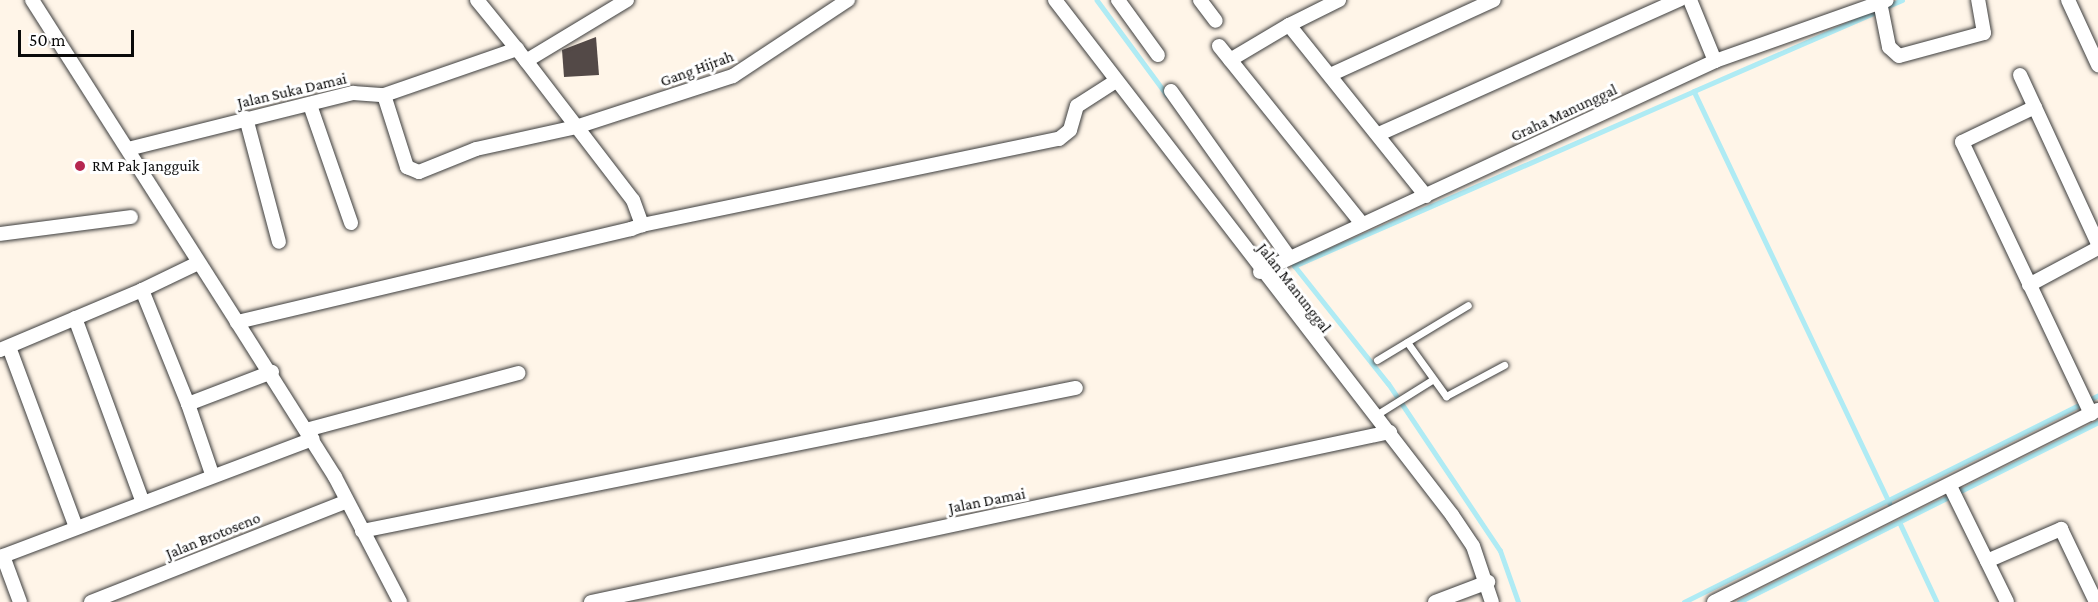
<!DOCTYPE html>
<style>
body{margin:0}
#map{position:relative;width:2098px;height:602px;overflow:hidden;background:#fff5e8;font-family:"Crimson Pro",serif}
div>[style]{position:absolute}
.stream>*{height:4.5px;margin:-2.25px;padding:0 2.25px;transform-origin:2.25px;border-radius:2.25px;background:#afebf4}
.building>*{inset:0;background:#534947}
.roads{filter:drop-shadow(0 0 2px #3d3d3d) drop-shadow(0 0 2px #3d3d3d)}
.service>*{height:7px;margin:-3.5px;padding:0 3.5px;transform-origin:3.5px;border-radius:3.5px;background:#fff}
.minor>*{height:14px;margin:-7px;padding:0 7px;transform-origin:7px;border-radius:7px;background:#fff}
.dots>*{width:16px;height:16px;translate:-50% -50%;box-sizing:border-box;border:3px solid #fff;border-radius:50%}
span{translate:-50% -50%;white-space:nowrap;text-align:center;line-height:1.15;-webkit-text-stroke:6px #fff;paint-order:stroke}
.street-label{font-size:16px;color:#0a0a0a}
.poi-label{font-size:16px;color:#0a0a0a}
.left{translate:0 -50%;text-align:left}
.scale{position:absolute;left:18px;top:30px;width:116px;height:27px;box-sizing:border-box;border:3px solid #0a0a0a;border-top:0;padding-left:8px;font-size:18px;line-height:21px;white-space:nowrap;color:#0a0a0a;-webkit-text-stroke:4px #fff;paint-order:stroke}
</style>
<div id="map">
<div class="stream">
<i style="left:1097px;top:0;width:118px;rotate:53.6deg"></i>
<i style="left:1888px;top:6px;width:15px;rotate:-23deg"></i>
<i style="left:1694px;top:91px;width:203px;rotate:-23.5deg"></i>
<i style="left:1900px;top:523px;width:87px;rotate:64.9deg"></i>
<i style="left:1518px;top:602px;width:54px;rotate:-109.4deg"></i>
<i style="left:1500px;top:551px;width:201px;rotate:-123.8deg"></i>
<i style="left:1388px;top:384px;width:151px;rotate:-128.5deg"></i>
<i style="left:1294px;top:266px;width:437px;rotate:-23.6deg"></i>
<i style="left:1694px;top:91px;width:456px;rotate:64.6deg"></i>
<i style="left:1684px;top:602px;width:462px;rotate:-26.5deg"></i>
<i style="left:1739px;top:602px;width:402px;rotate:-26.6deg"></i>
</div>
<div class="building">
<i style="clip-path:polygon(596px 37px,599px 75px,564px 77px,562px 50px)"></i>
</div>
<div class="roads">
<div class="service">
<i style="left:1407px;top:342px;width:67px;rotate:54.2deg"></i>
<i style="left:1446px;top:396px;width:66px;rotate:-28.1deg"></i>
<i style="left:1377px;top:360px;width:106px;rotate:-31.1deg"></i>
<i style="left:1376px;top:415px;width:66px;rotate:-32deg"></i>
</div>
<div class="minor">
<i style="left:32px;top:0;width:382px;rotate:57.5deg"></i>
<i style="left:477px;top:0;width:63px;rotate:50.8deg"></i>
<i style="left:1055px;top:0;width:650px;rotate:52.37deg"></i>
<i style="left:1452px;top:515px;width:37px;rotate:56deg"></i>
<i style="left:1473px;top:546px;width:59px;rotate:71.3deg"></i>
<i style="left:1118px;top:0;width:68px;rotate:54deg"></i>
<i style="left:1200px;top:0;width:26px;rotate:53deg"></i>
<i style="left:1690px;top:0;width:66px;rotate:67.7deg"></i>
<i style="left:2068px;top:0;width:72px;rotate:65.2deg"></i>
<i style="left:1880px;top:2px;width:46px;rotate:78.7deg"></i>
<i style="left:1889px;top:47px;width:13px;rotate:42deg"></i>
<i style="left:1899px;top:56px;width:88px;rotate:-15.1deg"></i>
<i style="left:1984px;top:33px;width:34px;rotate:-100deg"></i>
<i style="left:1289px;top:25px;width:56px;rotate:-26.6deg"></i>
<i style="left:1219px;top:46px;width:228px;rotate:51.2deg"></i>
<i style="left:1230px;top:60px;width:69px;rotate:-30.7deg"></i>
<i style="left:1289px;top:25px;width:219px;rotate:51.3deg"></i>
<i style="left:526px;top:61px;width:118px;rotate:-31.1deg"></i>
<i style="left:1330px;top:75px;width:180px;rotate:-24.6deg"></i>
<i style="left:2020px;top:75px;width:186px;rotate:65.2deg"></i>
<i style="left:1171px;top:91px;width:204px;rotate:54.6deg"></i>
<i style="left:384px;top:95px;width:76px;rotate:72.3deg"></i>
<i style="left:407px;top:167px;width:13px;rotate:23deg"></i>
<i style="left:419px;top:172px;width:61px;rotate:-22deg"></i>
<i style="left:476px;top:149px;width:102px;rotate:-12.4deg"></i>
<i style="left:576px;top:127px;width:165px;rotate:-18deg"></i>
<i style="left:733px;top:76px;width:138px;rotate:-33.5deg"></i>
<i style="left:310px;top:105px;width:125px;rotate:70.8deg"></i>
<i style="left:2035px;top:107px;width:81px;rotate:154.4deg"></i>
<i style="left:1962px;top:142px;width:301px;rotate:64.6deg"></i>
<i style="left:246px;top:118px;width:128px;rotate:75.1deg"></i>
<i style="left:1379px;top:134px;width:329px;rotate:-24.1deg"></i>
<i style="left:128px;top:149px;width:232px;rotate:-14deg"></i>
<i style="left:353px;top:93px;width:31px;rotate:4deg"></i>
<i style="left:384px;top:95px;width:141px;rotate:-19.1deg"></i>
<i style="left:517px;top:49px;width:190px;rotate:52.5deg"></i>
<i style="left:633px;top:200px;width:27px;rotate:70deg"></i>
<i style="left:642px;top:225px;width:12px;rotate:160deg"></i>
<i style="left:631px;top:229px;width:405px;rotate:166.7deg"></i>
<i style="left:237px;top:322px;width:183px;rotate:57.7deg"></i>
<i style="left:335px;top:477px;width:141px;rotate:62.5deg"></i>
<i style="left:642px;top:225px;width:426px;rotate:-11.7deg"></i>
<i style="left:1059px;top:139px;width:14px;rotate:-39deg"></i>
<i style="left:1070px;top:130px;width:25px;rotate:-74deg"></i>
<i style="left:1077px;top:106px;width:46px;rotate:-32.7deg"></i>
<i style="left:0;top:234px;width:132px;rotate:-7.4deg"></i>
<i style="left:1260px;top:272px;width:502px;rotate:-24.88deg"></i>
<i style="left:1715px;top:61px;width:182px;rotate:-19.5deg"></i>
<i style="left:2029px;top:285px;width:78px;rotate:-28.2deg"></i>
<i style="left:75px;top:318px;width:194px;rotate:69.8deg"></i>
<i style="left:9px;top:347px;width:192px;rotate:69.6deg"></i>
<i style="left:0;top:350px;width:154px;rotate:-22.9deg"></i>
<i style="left:188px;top:404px;width:123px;rotate:-112deg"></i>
<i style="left:142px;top:290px;width:62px;rotate:-25.7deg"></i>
<i style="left:306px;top:430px;width:220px;rotate:-15deg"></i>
<i style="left:212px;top:474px;width:74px;rotate:-108.9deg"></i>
<i style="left:188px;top:404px;width:90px;rotate:-20.9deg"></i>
<i style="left:1950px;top:486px;width:129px;rotate:63.8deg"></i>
<i style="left:362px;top:531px;width:728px;rotate:-11.33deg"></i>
<i style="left:1987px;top:561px;width:81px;rotate:-23.4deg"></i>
<i style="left:2061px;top:529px;width:81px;rotate:64.4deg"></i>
<i style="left:20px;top:602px;width:49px;rotate:-110.3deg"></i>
<i style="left:3px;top:556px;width:331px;rotate:-20.7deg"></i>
<i style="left:91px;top:602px;width:275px;rotate:-21.5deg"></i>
<i style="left:591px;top:602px;width:817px;rotate:-12.01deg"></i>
<i style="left:1435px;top:602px;width:57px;rotate:-20.7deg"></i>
<i style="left:1714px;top:602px;width:429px;rotate:-26.6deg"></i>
</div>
</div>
<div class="dots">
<i style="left:80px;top:166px;background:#b62750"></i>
</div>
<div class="street-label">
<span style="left:697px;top:69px;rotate:-20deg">Gang Hijrah</span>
<span style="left:292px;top:91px;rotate:-13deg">Jalan Suka Damai</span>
<span style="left:1564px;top:113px;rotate:-25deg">Graha Manunggal</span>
<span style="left:1294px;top:288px;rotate:52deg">Jalan Manunggal</span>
<span style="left:987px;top:501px;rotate:-11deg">Jalan Damai</span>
<span style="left:213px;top:536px;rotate:-22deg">Jalan Brotoseno</span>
</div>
<div class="poi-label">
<span class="left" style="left:92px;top:166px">RM Pak Jangguik</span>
</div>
<div class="scale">50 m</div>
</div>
